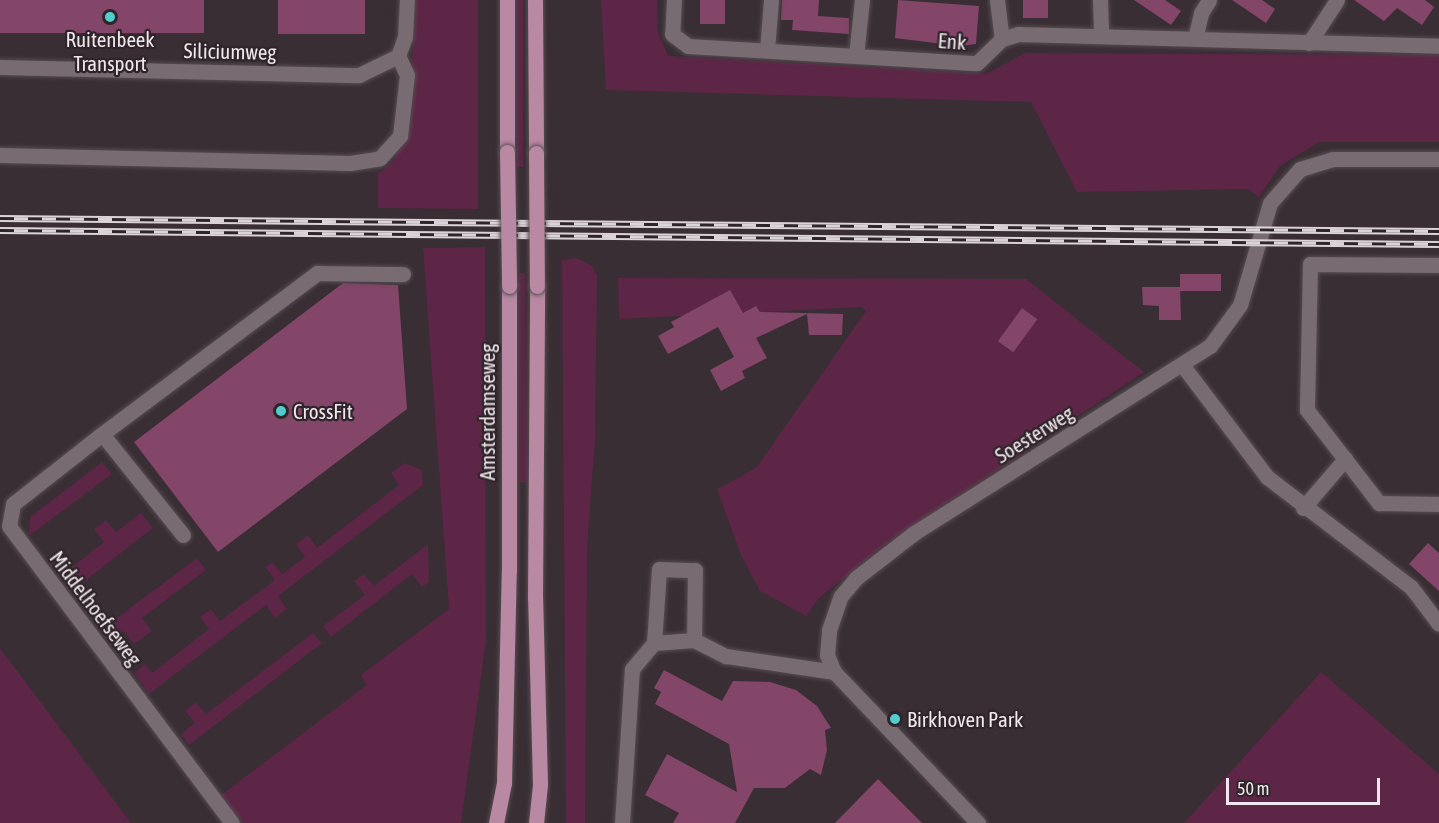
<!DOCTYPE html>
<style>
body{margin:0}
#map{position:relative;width:1439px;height:823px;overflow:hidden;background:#382e33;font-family:"Asap Condensed",sans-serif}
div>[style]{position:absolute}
.green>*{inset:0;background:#5d2546;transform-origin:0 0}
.building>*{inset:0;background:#834568;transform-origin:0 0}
.roads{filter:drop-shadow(0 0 2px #564c51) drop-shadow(0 0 2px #564c51)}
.minor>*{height:15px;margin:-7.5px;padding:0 7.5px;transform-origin:7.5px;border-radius:7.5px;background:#786c72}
.major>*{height:15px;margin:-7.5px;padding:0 7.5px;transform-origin:7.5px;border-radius:7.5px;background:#b988a2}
.rail>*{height:7px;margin-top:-3.5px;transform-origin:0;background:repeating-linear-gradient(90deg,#2e2429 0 14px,#dad3d7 0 28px);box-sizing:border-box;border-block:2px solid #dad3d7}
.bridges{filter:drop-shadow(0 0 2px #564c51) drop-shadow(0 0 2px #564c51)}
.major-bridge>*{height:15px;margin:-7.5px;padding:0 7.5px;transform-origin:7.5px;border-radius:7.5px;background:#b988a2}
.dots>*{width:16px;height:16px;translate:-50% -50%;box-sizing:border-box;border:3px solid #2e2429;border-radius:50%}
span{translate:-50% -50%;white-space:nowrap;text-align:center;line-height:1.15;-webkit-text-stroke:4.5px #2e2429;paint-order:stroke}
.poi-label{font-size:21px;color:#eee7eb}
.left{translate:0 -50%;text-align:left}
.street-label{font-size:21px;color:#eee7eb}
.scale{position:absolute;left:1226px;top:778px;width:154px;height:27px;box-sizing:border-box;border:3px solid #eee7eb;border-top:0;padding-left:8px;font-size:18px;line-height:21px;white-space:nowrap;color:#eee7eb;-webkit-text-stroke:4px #2e2429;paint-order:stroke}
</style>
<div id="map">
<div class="green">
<i style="clip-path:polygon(416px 0,478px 0,478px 209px,378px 208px,378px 174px,394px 160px,407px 133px)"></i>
<i style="left:517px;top:0;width:6px;height:167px"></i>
<i style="clip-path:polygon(601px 0,657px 0,658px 32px,668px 56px,986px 74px,1025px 53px,1439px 55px,1439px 142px,1319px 142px,1280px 166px,1259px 197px,1248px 189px,1077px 192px,1031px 102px,606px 90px)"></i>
<i style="clip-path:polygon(485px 247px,486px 641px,461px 823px,243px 823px,221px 795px,367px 685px,361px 675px,449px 609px,423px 248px)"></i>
<i style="clip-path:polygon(576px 258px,591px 265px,597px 275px,595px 439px,587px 548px,585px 823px,566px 823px,562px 260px)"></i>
<i style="clip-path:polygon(519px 273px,525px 273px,527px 482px,520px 482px)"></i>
<i style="clip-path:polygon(618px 278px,1026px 279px,1144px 372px,888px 542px,819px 598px,806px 616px,760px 591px,741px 555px,717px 489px,756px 468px,866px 311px,862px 307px,619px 319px)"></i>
<i style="clip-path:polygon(102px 462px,112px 474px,29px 536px,30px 517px)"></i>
<i style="clip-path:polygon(404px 463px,422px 470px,423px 485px,278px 596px,287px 609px,275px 618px,266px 605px,149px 694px,134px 673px,145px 664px,152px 673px,209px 629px,200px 617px,211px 609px,220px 621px,275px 580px,265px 567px,272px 562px,282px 574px,305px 557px,296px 544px,308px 535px,317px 548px,399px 485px,391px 473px)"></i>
<i style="clip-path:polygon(141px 513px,153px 528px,73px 590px,62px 575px,104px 542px,94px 529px,106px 520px,116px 532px)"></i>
<i style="clip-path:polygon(428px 544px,429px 582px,422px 587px,412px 574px,331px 637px,323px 626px,365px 595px,354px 581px,364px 574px,374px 586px)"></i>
<i style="clip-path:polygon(197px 558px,206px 570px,142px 618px,152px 631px,134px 644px,124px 631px,111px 641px,102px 629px)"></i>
<i style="clip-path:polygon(313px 633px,322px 643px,189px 745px,181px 734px,195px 723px,185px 711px,196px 702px,206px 714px)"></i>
<i style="clip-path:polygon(0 649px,15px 668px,131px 823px,0 823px)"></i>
<i style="clip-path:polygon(1321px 672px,1439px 774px,1439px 823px,1184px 823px)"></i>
</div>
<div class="building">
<i style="left:0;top:0;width:204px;height:33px"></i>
<i style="left:278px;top:0;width:87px;height:34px"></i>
<i style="left:700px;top:0;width:25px;height:24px"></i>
<i style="clip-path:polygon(782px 0,819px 0,818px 16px,849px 18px,849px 34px,792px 30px,793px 20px,781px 20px)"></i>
<i style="clip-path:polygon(898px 0,979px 6px,976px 44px,959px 46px,895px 38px)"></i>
<i style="left:1023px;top:0;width:25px;height:18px"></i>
<i style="clip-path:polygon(1134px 0,1165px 0,1181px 11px,1171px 25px)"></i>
<i style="clip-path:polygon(1232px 0,1262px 0,1275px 9px,1266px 23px)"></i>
<i style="clip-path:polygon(1354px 0,1425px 0,1434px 7px,1422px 25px,1397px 8px,1384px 21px)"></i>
<i style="left:1180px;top:274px;width:41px;height:17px"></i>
<i style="clip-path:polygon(343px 283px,398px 285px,407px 409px,218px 552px,134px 442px)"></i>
<i style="clip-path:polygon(1142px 287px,1180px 287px,1181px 320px,1159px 320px,1159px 306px,1143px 305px)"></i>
<i style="clip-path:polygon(730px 290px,743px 313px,756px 306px,760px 312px,843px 314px,842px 335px,809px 335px,807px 314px,756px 338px,767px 358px,742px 371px,745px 378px,721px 391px,710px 370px,734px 357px,718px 327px,668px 354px,658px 336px,674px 327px,671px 322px)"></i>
<i style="left:1022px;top:308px;width:19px;height:41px;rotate:36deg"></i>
<i style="clip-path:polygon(1428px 543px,1439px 553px,1439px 591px,1409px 564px)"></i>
<i style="clip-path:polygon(664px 670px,722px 701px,733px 681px,770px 682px,796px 690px,817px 706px,831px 728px,825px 730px,827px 750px,821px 775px,810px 769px,785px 788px,754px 788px,735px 823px,673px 823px,679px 813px,645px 795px,667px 754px,737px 792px,729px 744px,655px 704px,661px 692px,654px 688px)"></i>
<i style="clip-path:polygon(878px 779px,922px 823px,835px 823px)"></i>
</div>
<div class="roads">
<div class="minor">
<i style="left:674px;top:0;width:34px;rotate:93deg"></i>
<i style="left:672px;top:34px;width:20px;rotate:37deg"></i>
<i style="left:688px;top:46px;width:289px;rotate:3.4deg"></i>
<i style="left:977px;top:63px;width:35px;rotate:-44deg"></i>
<i style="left:1002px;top:39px;width:17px;rotate:-17deg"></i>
<i style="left:1018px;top:34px;width:421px;rotate:1.6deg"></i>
<i style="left:997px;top:0;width:39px;rotate:83deg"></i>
<i style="left:1100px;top:0;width:36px;rotate:88deg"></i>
<i style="left:1195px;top:39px;width:27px;rotate:-77deg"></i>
<i style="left:1201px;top:13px;width:15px;rotate:-58deg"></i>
<i style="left:1309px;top:43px;width:51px;rotate:-56.9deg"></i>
<i style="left:767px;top:50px;width:50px;rotate:-85.4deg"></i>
<i style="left:856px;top:56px;width:56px;rotate:-83.9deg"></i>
<i style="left:0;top:67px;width:359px;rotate:1.3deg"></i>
<i style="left:359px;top:75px;width:43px;rotate:-26deg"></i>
<i style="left:398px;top:56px;width:20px;rotate:-70deg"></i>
<i style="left:405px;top:37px;width:37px;rotate:-87deg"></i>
<i style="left:0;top:155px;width:350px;rotate:1.3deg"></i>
<i style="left:350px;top:163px;width:30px;rotate:-9deg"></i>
<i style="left:380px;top:158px;width:30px;rotate:-48deg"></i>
<i style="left:400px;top:136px;width:61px;rotate:-83.5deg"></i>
<i style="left:407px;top:75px;width:21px;rotate:-115deg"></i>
<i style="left:1439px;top:265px;width:129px;rotate:-179.6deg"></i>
<i style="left:1310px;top:264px;width:146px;rotate:91.2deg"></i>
<i style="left:1307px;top:410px;width:118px;rotate:52.3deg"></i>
<i style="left:1379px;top:503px;width:60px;rotate:1deg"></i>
<i style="left:1183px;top:366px;width:139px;rotate:52.9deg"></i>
<i style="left:1267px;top:477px;width:181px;rotate:37.4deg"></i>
<i style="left:1411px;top:587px;width:46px;rotate:52.9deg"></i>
<i style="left:102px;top:434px;width:113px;rotate:141.8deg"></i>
<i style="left:13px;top:504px;width:22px;rotate:100deg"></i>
<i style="left:9px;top:526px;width:371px;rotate:53.1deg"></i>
<i style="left:1303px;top:508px;width:65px;rotate:-49.4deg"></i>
<i style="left:183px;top:535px;width:129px;rotate:-128.7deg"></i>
<i style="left:102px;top:434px;width:269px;rotate:-36.8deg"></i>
<i style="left:317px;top:273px;width:86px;rotate:0.7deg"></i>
<i style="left:654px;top:643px;width:74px;rotate:-86.1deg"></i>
<i style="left:659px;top:569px;width:36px;rotate:2deg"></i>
<i style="left:695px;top:570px;width:70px;rotate:90.8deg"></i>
<i style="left:622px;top:823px;width:154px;rotate:-86.3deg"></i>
<i style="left:632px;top:669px;width:34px;rotate:-50deg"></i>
<i style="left:654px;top:643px;width:40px;rotate:-4.3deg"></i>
<i style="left:694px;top:640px;width:36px;rotate:27deg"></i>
<i style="left:726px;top:656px;width:109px;rotate:8.4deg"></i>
<i style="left:978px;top:823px;width:209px;rotate:-133.6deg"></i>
<i style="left:834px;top:672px;width:18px;rotate:-112deg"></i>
<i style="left:827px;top:655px;width:25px;rotate:-85deg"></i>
<i style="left:829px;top:630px;width:36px;rotate:-71deg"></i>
<i style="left:841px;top:596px;width:23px;rotate:-50deg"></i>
<i style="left:856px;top:578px;width:73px;rotate:-37.8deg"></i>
<i style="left:914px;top:533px;width:350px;rotate:-32.3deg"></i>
<i style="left:1210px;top:346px;width:51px;rotate:-53.8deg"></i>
<i style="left:1240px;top:305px;width:106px;rotate:-73.6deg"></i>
<i style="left:1270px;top:203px;width:45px;rotate:-48.6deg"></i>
<i style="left:1300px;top:169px;width:34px;rotate:-17deg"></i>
<i style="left:1333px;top:159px;width:106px"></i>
</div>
<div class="major">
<i style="left:507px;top:0;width:152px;rotate:90deg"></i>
<i style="left:535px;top:0;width:153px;rotate:89.6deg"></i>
<i style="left:496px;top:823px;width:41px;rotate:-78.7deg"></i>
<i style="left:504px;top:783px;width:213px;rotate:-88.7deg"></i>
<i style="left:509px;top:570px;width:284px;rotate:-90deg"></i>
<i style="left:536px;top:823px;width:39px;rotate:-84deg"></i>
<i style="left:540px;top:784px;width:186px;rotate:-91.5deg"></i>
<i style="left:535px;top:598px;width:312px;rotate:-89.6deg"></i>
</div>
</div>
<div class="rail">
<i style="left:0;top:218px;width:1439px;rotate:0.52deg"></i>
<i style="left:0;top:230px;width:1439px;rotate:0.56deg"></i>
</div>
<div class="bridges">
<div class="major-bridge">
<i style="left:507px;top:152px;width:134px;rotate:89.1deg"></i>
<i style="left:536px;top:153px;width:133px;rotate:89.6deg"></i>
</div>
</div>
<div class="dots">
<i style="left:110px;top:17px;background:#52cdce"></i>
<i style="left:281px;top:411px;background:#52cdce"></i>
<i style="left:895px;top:719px;background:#52cdce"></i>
</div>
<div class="poi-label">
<span style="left:110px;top:51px">Ruitenbeek<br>Transport</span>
<span class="left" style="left:293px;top:411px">CrossFit</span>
<span class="left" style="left:907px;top:719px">Birkhoven Park</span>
</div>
<div class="street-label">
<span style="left:952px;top:41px;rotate:4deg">Enk</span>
<span style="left:230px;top:51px;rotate:1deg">Siliciumweg</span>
<span style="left:487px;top:412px;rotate:-90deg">Amsterdamseweg</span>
<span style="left:1034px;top:434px;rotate:-32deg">Soesterweg</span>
<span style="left:96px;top:608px;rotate:53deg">Middelhoefseweg</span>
</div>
<div class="scale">50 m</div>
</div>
